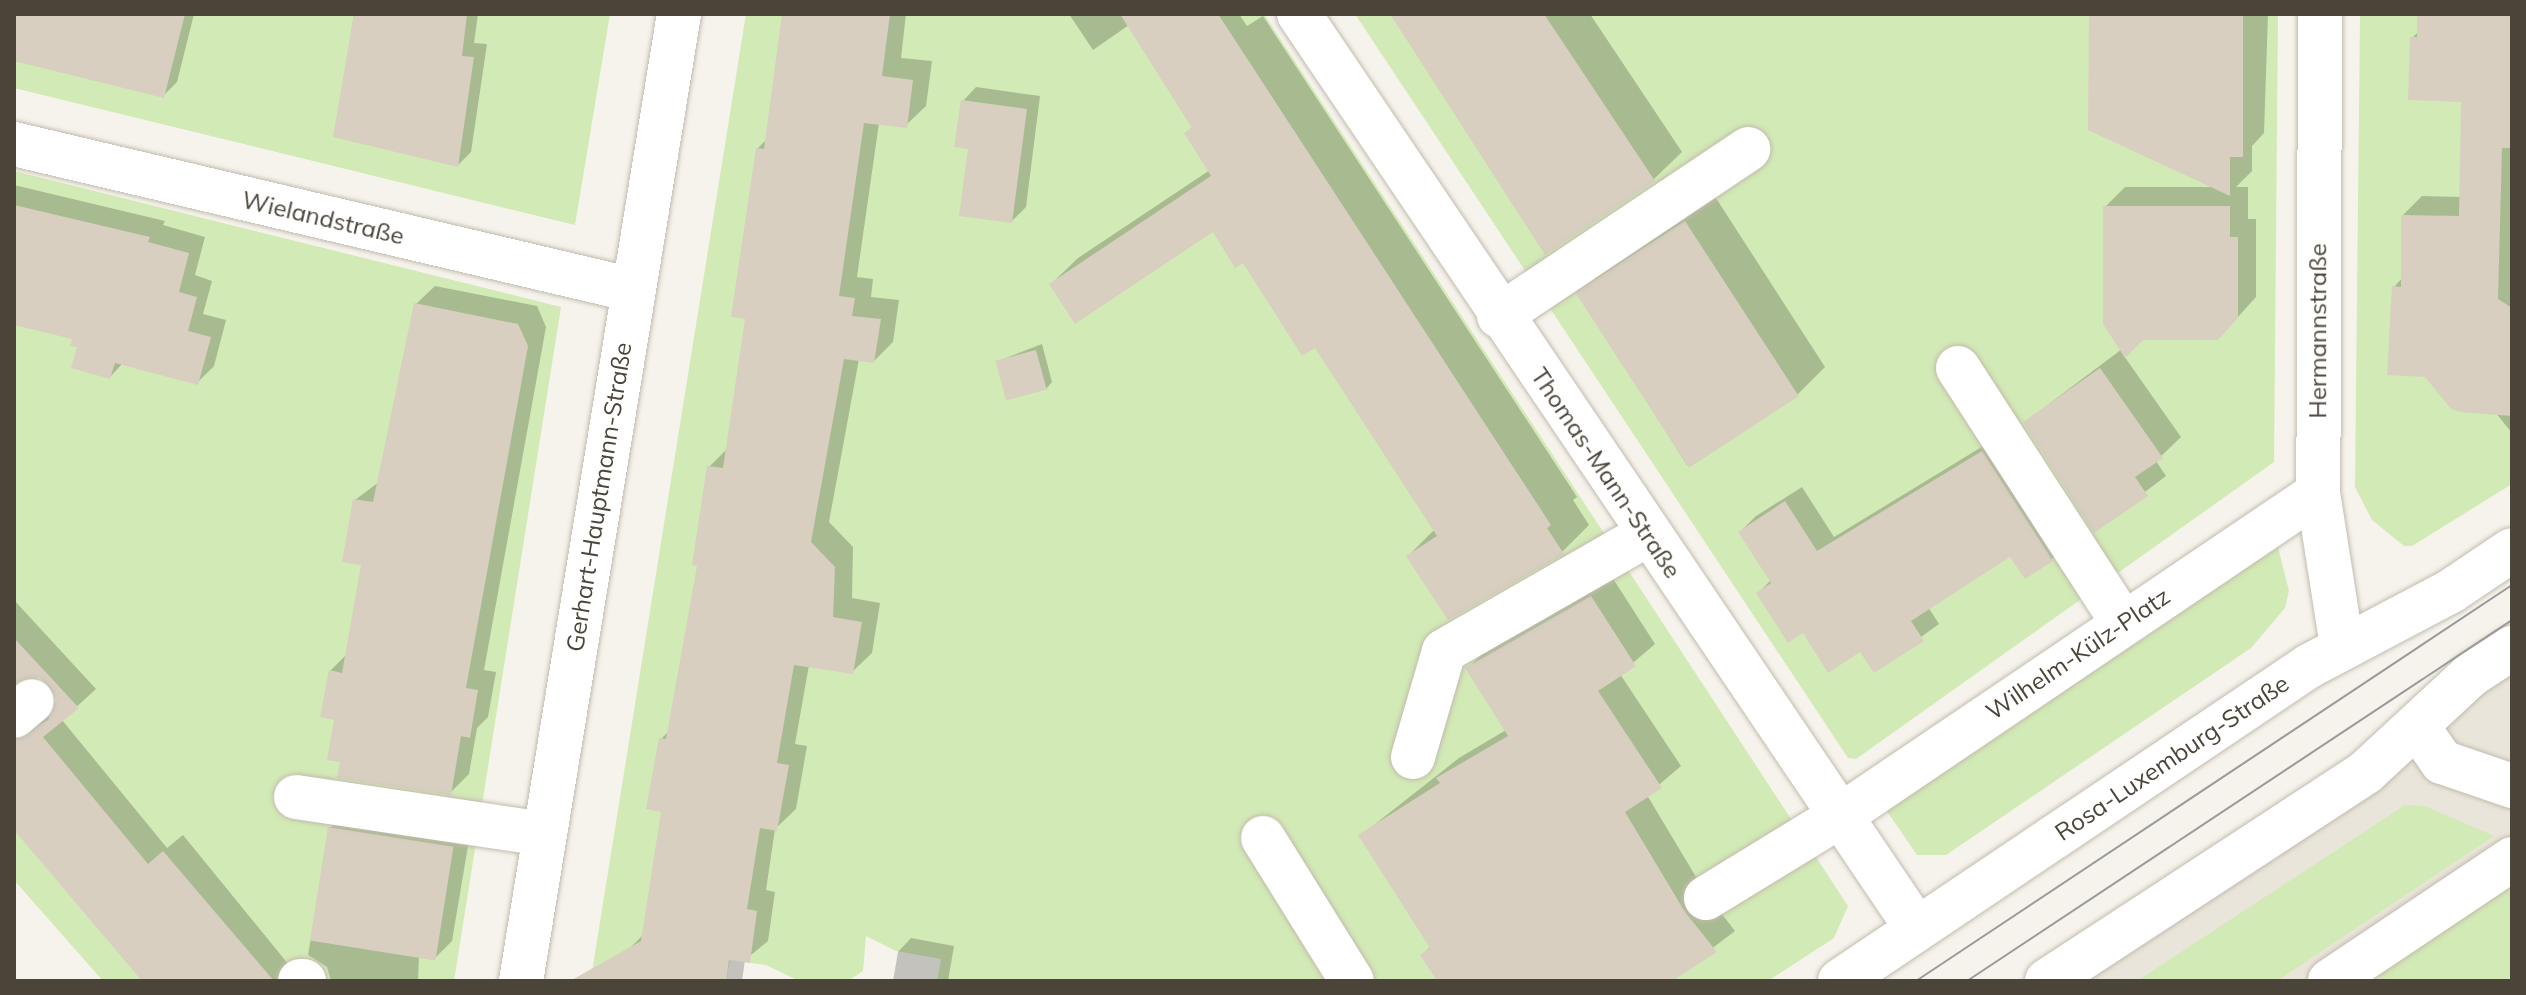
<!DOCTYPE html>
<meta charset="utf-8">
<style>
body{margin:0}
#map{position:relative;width:2526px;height:995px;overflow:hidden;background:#f6f3ec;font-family:Mulish,sans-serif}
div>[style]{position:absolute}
.residential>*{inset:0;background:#eae5da}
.green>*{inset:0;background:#d2eab5}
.shadow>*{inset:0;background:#0003}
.building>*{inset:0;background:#d8cfc1;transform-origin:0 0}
.roads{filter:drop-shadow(0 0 2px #c2bbae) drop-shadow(0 0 2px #c2bbae)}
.minor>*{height:44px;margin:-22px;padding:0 22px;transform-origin:22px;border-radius:22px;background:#fff}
.tram>*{height:2px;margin:-1px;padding:0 1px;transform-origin:1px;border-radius:1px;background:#9a9a9a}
span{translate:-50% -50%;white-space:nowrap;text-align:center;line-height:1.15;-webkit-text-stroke:7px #fff;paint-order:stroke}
.street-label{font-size:24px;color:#4b4439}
.frame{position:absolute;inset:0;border:16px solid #4b4439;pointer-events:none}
</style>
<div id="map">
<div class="residential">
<i style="clip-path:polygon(2512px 648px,2512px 981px,2047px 981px)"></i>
</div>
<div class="green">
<i style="clip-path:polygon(14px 14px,610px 14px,575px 225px,14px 88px)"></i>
<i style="clip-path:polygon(746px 14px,1264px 14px,1848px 906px,1834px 938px,1768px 981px,937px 981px,941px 959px,896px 951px,866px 936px,863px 971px,848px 981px,799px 981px,766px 965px,730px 960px,726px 981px,591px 978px)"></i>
<i style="clip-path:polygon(1355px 14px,2278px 14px,2274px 462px,1856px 759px,1848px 758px)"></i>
<i style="clip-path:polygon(2360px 14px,2512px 14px,2512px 484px,2412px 546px,2404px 546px,2372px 520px,2355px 487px)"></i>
<i style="clip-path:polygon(14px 171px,561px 307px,454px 981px,103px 981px,14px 880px)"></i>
<i style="clip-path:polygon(2276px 539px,2289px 591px,2285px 608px,2251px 648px,1946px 855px,1917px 855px,1882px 804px)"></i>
<i style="clip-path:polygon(2405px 805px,2425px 806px,2494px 836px,2277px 981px,2137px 981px)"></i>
<i style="clip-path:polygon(2512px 881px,2510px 981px,2383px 981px,2375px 970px)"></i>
</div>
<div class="shadow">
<i style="clip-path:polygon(14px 14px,194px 14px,177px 82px,164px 95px,14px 56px)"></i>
<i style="clip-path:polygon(354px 14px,478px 14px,474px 43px,487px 44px,471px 152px,458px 165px,335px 136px)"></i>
<i style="clip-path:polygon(784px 14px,906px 14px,901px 58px,932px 61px,926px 106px,906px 125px,879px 123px,857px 277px,873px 279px,871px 297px,899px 300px,893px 342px,874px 361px,859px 359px,829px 522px,853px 547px,852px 598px,880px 603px,872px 653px,852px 672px,809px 665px,795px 744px,807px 746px,796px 809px,775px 829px,766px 890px,775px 892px,768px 941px,745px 960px,742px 981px,633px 981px,628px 950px,644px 934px,664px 810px,661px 739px,670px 730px,699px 564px,709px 467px,728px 448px,747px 318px,757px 149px,767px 139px)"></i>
<i style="clip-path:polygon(1069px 14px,1239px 14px,1247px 26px,1263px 16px,1577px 497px,1573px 500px,1589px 525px,1562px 552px,1408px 556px,1435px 529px,1315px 346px,1214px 230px,1051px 284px,1078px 258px,1210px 170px,1187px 133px,1193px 126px,1129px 25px,1093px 50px)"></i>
<i style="clip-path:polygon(1391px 14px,1590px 14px,1682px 152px,1654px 179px,1546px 252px)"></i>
<i style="clip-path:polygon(2091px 14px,2268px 14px,2264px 133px,2252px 146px,2252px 171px,2236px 187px,2248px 187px,2248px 219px,2256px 219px,2256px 297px,2237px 318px,2142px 338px,2124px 356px,2181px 437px,2156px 461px,2166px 476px,2095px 530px,2025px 422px,2122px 349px,2105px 207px,2125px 187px,2216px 187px)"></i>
<i style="clip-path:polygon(2419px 14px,2512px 14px,2512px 433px,2394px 287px,2403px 277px,2403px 215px,2422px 196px,2461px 197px,2463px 100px,2412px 38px,2419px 31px)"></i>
<i style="clip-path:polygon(976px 87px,1040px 96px,1026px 207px,1012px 221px,970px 147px,963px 101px)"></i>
<i style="clip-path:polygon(14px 185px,165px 221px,163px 225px,205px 237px,195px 275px,212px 281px,203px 314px,226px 320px,214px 366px,197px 383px,123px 363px,110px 377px,74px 338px,14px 323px)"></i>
<i style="clip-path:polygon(1714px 195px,1825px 367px,1797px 395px,1687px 465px,1579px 295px,1606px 267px)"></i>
<i style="clip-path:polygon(435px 286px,537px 306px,546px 327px,484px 670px,496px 672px,488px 717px,477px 728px,469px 774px,450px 793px,342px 760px,330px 671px,348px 653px,363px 564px,355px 500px,379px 482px,416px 304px)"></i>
<i style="clip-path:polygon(1042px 344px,1052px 382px,1046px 389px,998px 361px)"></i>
<i style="clip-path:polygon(1998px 437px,2068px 543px,2052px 559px,2010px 554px,1928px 607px,1939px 624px,1874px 671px,1861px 650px,1804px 630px,1758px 593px,1771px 580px,1740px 532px,1756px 516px,1802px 487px,1834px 537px)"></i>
<i style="clip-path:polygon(1612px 577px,1655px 644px,1620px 674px,1681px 766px,1647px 795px,1705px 892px,1735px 931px,1669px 981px,1434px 981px,1437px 978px,1422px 955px,1431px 946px,1360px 836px,1459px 758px,1506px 730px,1468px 668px,1488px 648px)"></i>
<i style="clip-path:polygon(14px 600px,96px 689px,62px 720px,167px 848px,183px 835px,302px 981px,150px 981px,14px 824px,14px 715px,37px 724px,53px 713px,59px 697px,42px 676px,14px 681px)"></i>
<i style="clip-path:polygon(348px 810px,471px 828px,452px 941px,433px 960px,419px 957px,418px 981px,331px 981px,327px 967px,308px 955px,330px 828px)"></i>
<i style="clip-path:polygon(911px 938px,954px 946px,948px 981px,893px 981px,898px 952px)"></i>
</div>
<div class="building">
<i style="clip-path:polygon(14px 14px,185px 14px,164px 98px,14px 61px)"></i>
<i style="clip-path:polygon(354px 14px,467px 14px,462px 56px,474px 57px,458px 167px,333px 137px)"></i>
<i style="clip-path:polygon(782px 14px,890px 14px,882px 76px,913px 80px,907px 128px,864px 123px,839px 296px,855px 298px,852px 316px,881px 319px,874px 363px,844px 359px,811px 542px,835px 567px,833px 617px,862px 622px,853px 674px,794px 665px,777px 763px,789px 765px,777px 831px,760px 828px,747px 909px,757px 911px,750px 963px,729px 960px,726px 981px,570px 981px,641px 941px,661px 812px,646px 809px,659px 738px,666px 739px,697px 566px,692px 565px,707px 466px,723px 468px,745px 319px,731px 317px,756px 148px,764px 149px)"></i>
<i style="clip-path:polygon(1120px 14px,1218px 14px,1551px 525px,1547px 528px,1564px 554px,1448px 620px,1406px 556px,1437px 536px,1315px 348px,1302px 356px,1243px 263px,1235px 268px,1213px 232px,1075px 324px,1049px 284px,1211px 176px,1184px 133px,1192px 128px)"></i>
<i style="clip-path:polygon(1390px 14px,1544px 14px,1655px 181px,1545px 255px)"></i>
<i style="clip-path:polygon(2089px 14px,2243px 14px,2243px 157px,2230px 157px,2230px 196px,2088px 130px)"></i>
<i style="clip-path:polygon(2417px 14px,2512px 14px,2512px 148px,2502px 148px,2498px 299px,2512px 308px,2512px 416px,2460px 412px,2451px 409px,2425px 377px,2387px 375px,2392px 286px,2401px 287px,2401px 215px,2459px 216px,2461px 102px,2408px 100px,2410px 37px,2417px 37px)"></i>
<i style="clip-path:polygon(961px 100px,1027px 109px,1012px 223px,959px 216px,968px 149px,954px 147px)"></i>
<i style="clip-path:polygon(14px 205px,150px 237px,148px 242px,189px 253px,179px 292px,197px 297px,188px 331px,211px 337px,198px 385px,115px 363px,110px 379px,71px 368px,77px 347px,70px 346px,72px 339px,14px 325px)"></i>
<i style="clip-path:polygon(2103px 206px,2230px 206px,2230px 237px,2238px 237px,2238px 318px,2218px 340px,2143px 340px,2125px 358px,2103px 324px)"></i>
<i style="left:1685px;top:221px;width:209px;height:131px;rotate:57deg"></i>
<i style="clip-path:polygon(414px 303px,518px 324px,528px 346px,466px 688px,478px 690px,470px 738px,461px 736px,451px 795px,337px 778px,340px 762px,327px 760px,334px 720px,320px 717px,329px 670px,342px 673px,361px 565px,342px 562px,353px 499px,373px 502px)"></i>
<i style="left:1036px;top:350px;width:41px;height:42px;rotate:75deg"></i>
<i style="clip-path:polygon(2100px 368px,2163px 458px,2135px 477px,2148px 496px,2094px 533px,2023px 422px)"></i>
<i style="clip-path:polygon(1982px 451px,2053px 561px,2025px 579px,2010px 557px,1911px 621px,1924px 641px,1874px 673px,1860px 652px,1828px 673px,1803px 633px,1788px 643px,1756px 593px,1771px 583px,1738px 532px,1785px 501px,1817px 551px)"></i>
<i style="clip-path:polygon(1591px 596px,1636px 666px,1598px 691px,1662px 788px,1625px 812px,1685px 912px,1717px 952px,1672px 981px,1437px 981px,1420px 955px,1430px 948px,1358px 835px,1440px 783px,1436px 778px,1508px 736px,1465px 668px)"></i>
<i style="clip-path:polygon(14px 638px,79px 708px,43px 737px,148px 864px,163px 851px,274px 981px,142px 981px,14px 830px,14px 740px,48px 720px,57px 698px,40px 677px,14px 683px)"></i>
<i style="left:328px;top:827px;width:127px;height:115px;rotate:9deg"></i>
</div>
<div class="roads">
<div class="minor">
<i style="left:1299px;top:14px;width:1104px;rotate:55.96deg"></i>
<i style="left:2320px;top:14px;width:479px;rotate:90.2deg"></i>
<i style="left:2318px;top:493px;width:155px;rotate:81.1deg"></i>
<i style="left:14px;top:144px;width:636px;rotate:13.27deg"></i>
<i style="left:1499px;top:316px;width:300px;rotate:-33.8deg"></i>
<i style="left:1958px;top:368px;width:304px;rotate:57.1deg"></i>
<i style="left:14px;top:716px;width:23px;rotate:-40deg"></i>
<i style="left:2417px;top:726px;width:44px;rotate:55.2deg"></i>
<i style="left:2442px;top:762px;width:74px;rotate:18.9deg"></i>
<i style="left:1413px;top:757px;width:110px;rotate:-73.7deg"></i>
<i style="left:1444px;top:651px;width:235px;rotate:-29.8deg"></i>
<i style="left:296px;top:797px;width:251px;rotate:8.5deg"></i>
<i style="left:1263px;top:838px;width:168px;rotate:58.1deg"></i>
<i style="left:1706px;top:898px;width:157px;rotate:-31.5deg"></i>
<i style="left:1840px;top:816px;width:577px;rotate:-34.05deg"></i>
<i style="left:300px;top:981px;width:4px"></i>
<i style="left:521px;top:981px;width:980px;rotate:-80.72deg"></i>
<i style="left:1840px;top:981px;width:565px;rotate:-33.89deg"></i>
<i style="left:2309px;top:666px;width:161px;rotate:-27.8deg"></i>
<i style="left:2451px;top:591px;width:73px;rotate:-33.9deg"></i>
<i style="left:2047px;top:981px;width:381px;rotate:-33.2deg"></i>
<i style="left:2366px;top:772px;width:144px;rotate:-42.8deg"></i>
<i style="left:2472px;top:674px;width:48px;rotate:-33deg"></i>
<i style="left:2330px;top:981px;width:219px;rotate:-33.8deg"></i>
</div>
</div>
<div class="tram">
<i style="left:1916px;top:981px;width:716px;rotate:-33.6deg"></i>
<i style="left:1967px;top:981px;width:654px;rotate:-33.52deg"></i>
</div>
<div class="street-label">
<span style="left:323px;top:218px;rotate:13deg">Wielandstraße</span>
<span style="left:2318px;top:331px;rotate:-90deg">Hermannstraße</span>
<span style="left:1606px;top:473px;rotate:56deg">Thomas-Mann-Straße</span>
<span style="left:599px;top:497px;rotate:-81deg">Gerhart-Hauptmann-Straße</span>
<span style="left:2078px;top:654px;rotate:-34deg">Wilhelm-Külz-Platz</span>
<span style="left:2172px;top:758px;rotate:-34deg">Rosa-Luxemburg-Straße</span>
</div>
<div class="frame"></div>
</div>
